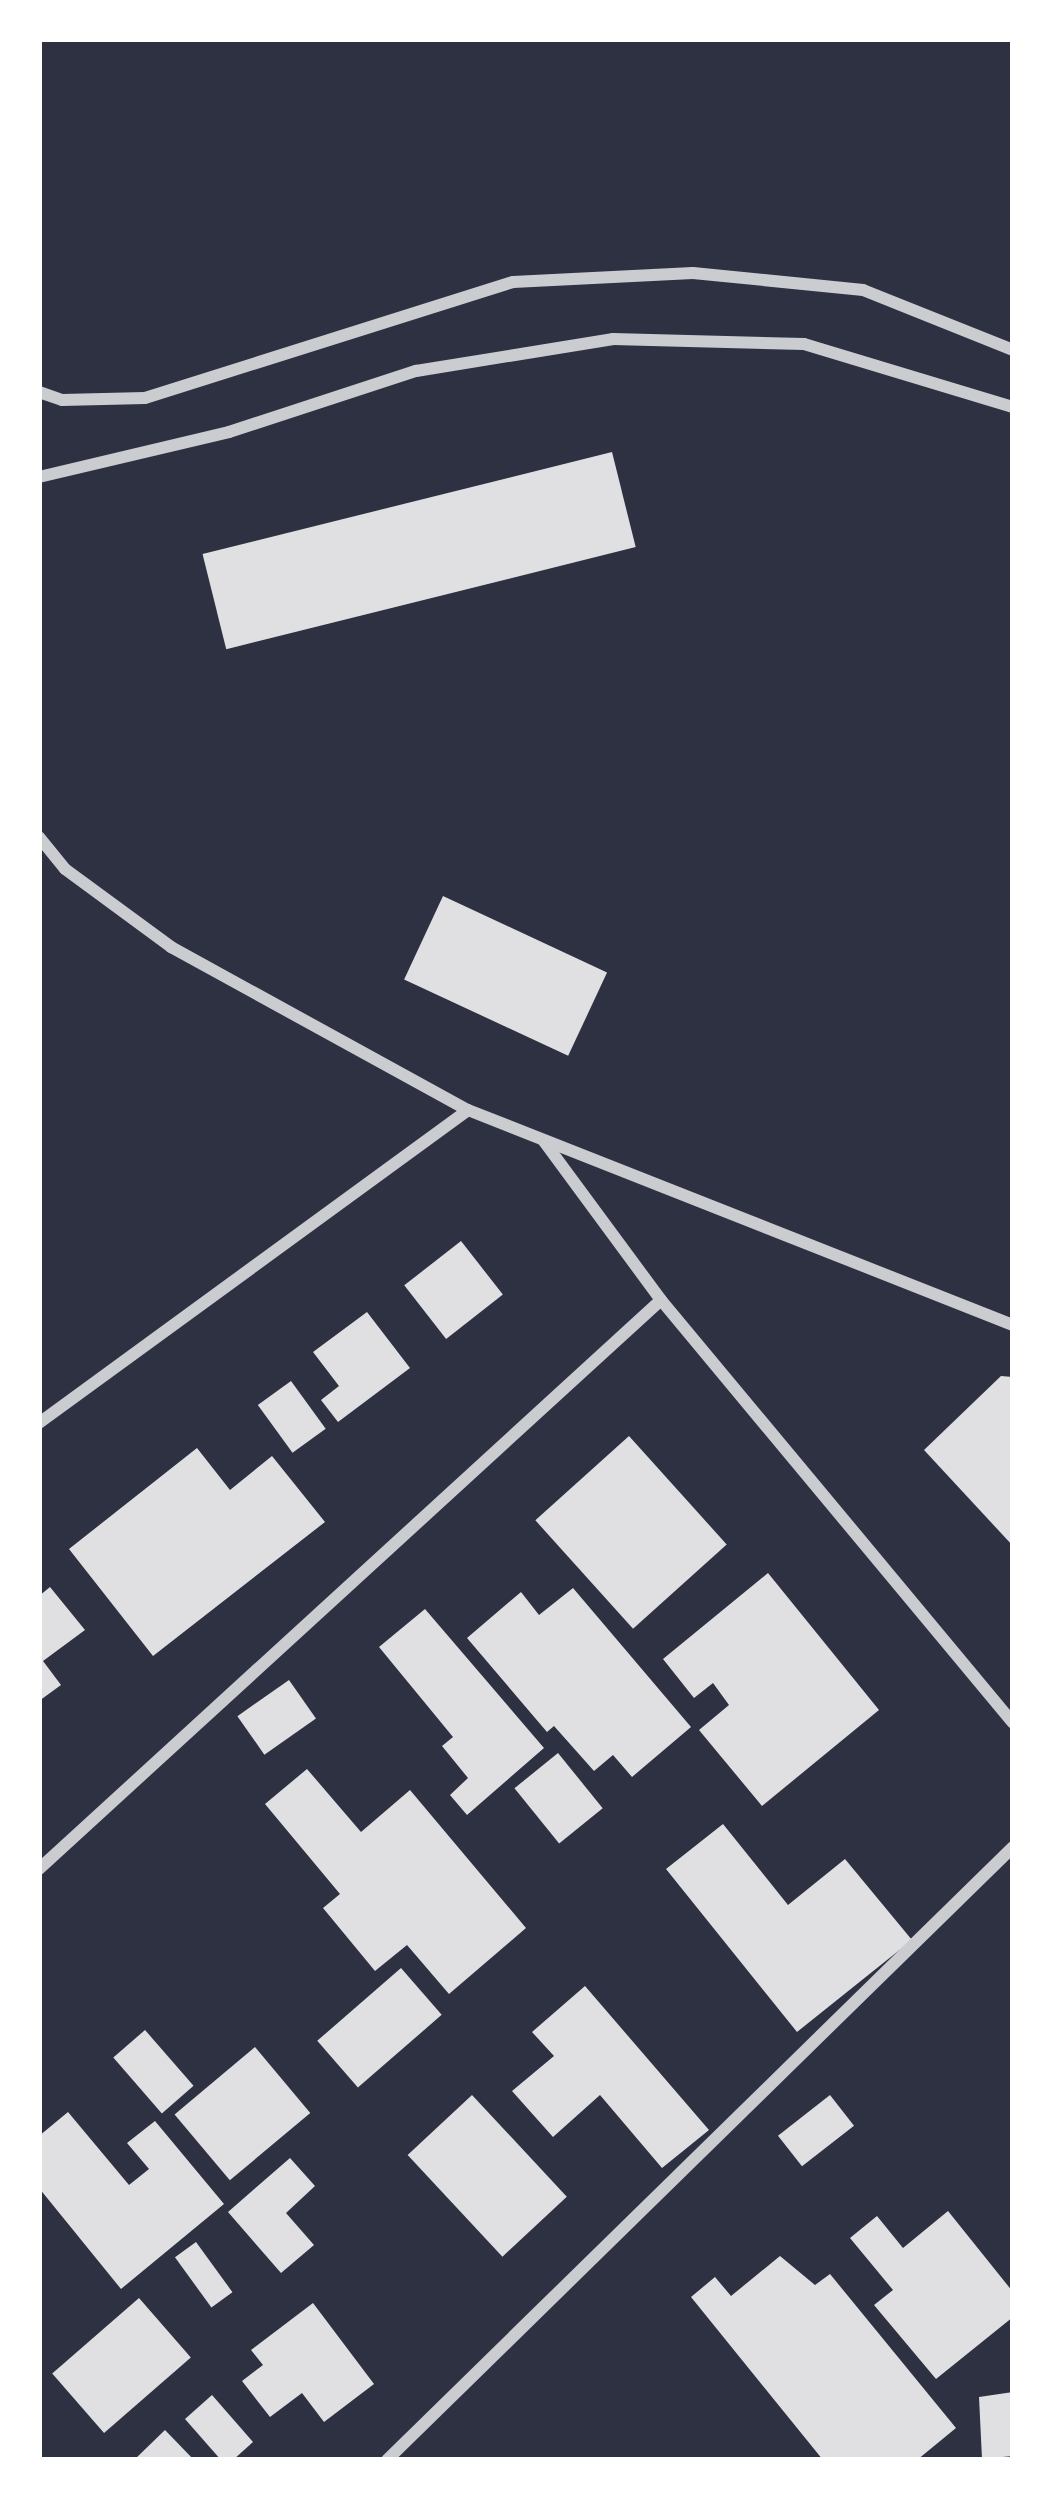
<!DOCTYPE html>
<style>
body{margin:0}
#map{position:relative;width:1052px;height:2499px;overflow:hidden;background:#2d3142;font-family:Manrope,sans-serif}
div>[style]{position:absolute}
.building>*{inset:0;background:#e0e0e3;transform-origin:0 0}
.minor>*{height:12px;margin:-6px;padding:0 6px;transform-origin:6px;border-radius:6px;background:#caccd0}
span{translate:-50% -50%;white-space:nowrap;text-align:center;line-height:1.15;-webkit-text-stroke:10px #fff;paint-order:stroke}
.frame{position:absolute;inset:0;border:42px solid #fff;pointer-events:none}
</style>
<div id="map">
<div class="building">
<i style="left:612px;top:452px;width:98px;height:422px;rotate:76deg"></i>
<i style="left:443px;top:896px;width:181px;height:92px;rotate:25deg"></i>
<i style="left:461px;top:1241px;width:68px;height:72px;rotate:52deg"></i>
<i style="clip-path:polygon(367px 1312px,410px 1368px,338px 1422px,321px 1400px,339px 1386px,313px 1352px)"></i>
<i style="clip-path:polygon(1001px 1376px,1013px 1377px,1013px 1546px,924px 1450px)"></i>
<i style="left:291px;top:1381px;width:59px;height:41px;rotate:54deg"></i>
<i style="left:629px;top:1436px;width:146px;height:126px;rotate:48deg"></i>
<i style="clip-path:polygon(197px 1448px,230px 1490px,272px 1456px,325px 1522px,153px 1656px,69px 1549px)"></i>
<i style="clip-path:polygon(768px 1573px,879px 1710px,762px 1806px,699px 1730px,729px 1705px,713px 1683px,694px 1698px,663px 1659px)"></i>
<i style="clip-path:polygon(50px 1587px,85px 1630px,43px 1661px,61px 1685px,39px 1701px,39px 1596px)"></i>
<i style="clip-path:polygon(573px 1588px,691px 1727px,632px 1777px,613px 1755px,594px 1771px,554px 1726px,547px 1732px,467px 1638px,521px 1592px,539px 1615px)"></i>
<i style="clip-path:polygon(425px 1609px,544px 1748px,467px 1815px,450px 1795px,468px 1778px,442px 1746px,453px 1737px,379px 1647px)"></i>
<i style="left:289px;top:1680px;width:47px;height:63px;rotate:55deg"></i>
<i style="left:558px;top:1753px;width:71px;height:56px;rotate:51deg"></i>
<i style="clip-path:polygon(307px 1769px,361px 1832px,410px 1790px,526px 1928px,449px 1994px,407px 1945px,375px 1971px,323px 1908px,340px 1894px,265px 1804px)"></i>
<i style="clip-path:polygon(723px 1824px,788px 1905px,845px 1859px,912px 1940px,797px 2032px,666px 1869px)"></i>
<i style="left:401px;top:1968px;width:62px;height:111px;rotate:49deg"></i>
<i style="clip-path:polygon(585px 1986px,709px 2130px,662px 2168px,600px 2095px,553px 2137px,512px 2091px,554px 2056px,532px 2032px)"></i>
<i style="left:145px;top:2030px;width:74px;height:42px;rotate:49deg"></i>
<i style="left:255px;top:2047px;width:86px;height:105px;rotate:50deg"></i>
<i style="left:472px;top:2095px;width:139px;height:88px;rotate:47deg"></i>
<i style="left:830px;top:2095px;width:39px;height:66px;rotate:52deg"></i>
<i style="clip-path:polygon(68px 2112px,129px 2185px,149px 2169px,127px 2143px,155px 2121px,224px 2204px,121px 2289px,39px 2188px,39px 2136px)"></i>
<i style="clip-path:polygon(290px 2158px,315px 2186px,286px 2213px,314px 2245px,281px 2273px,228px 2212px)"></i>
<i style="clip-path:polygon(948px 2211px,1013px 2292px,1013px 2317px,936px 2379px,874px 2305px,893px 2290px,850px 2238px,877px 2216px,903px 2248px)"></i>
<i style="left:196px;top:2242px;width:62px;height:26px;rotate:54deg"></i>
<i style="clip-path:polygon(780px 2256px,815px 2285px,830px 2274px,956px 2428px,917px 2460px,823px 2460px,691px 2297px,715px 2277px,731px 2296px)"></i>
<i style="left:139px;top:2298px;width:79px;height:115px;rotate:49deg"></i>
<i style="clip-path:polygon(313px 2303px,374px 2384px,324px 2422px,302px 2393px,270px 2417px,242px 2381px,263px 2365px,251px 2350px)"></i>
<i style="clip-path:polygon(1013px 2392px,1013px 2456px,982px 2459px,979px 2397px)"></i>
<i style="clip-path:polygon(212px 2395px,253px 2442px,233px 2460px,221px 2460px,185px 2419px)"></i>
<i style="clip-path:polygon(165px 2430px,194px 2460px,134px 2460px)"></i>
</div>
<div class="minor">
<i style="left:39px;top:392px;width:24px;rotate:19deg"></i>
<i style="left:62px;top:400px;width:83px;rotate:-1.4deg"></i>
<i style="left:145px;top:398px;width:386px;rotate:-17.5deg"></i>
<i style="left:513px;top:282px;width:180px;rotate:-2.9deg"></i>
<i style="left:693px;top:273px;width:171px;rotate:5.7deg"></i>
<i style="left:863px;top:290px;width:162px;rotate:21.8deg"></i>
<i style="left:39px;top:477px;width:195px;rotate:-13.3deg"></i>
<i style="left:229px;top:432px;width:197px;rotate:-18.1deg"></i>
<i style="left:416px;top:371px;width:200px;rotate:-9.2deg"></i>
<i style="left:613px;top:339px;width:191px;rotate:1.5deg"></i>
<i style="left:804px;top:344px;width:218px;rotate:16.8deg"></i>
<i style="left:39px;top:837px;width:41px;rotate:50.9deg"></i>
<i style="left:65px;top:869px;width:132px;rotate:36.3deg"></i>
<i style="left:171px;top:947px;width:339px;rotate:28.8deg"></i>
<i style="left:468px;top:1110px;width:586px;rotate:21.53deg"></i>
<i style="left:543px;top:1140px;width:199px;rotate:53.6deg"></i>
<i style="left:661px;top:1300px;width:550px;rotate:50.23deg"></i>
<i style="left:39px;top:1423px;width:531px;rotate:-36.11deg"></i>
<i style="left:39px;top:1869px;width:843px;rotate:-42.45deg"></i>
<i style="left:387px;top:2460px;width:876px;rotate:-44.4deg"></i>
</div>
<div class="frame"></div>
</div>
